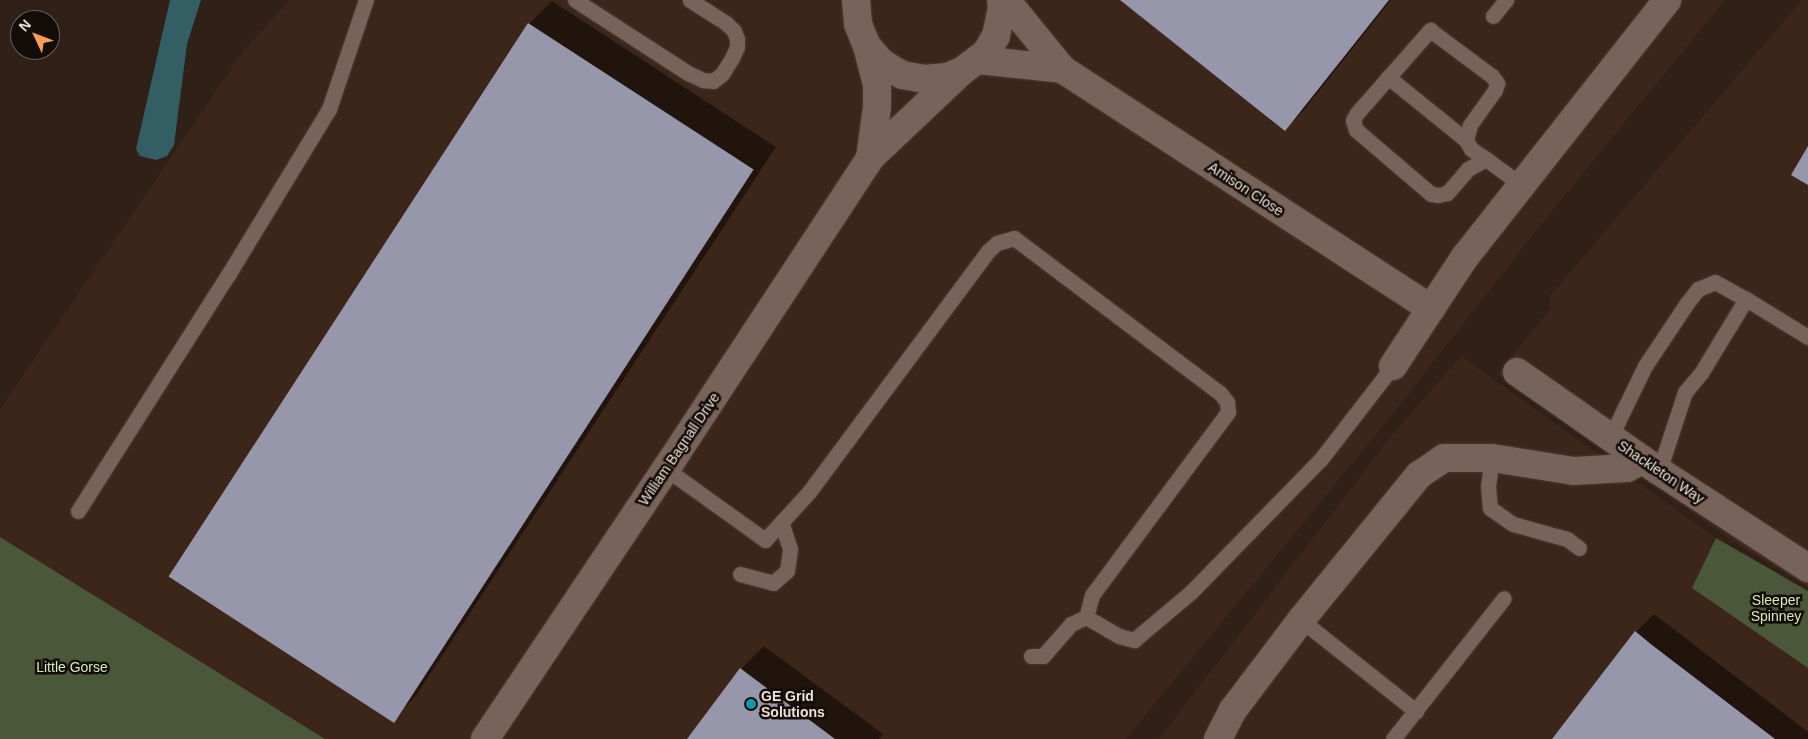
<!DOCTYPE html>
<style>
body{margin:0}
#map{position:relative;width:1808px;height:739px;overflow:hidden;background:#302017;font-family:Arial,sans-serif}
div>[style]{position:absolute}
.built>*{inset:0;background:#3c261a}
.forest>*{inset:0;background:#4a5739}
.water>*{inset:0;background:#335f64}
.shadow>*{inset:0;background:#0007}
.building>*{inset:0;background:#9797ab;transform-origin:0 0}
.roads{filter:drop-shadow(0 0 1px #4b3d37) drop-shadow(0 0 1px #4b3d37)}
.lane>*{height:15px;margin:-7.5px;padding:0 7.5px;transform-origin:7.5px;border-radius:7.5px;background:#776359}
.street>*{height:28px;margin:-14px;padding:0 14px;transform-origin:14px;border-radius:14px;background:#776359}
.dots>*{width:14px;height:14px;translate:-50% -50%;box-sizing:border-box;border:2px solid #130c08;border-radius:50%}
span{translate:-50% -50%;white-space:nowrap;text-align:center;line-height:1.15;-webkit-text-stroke:5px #130c08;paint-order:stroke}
.street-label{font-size:14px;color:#ece0da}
.park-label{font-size:14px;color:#d4edb3}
.poi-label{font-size:14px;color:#ece0da;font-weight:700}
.left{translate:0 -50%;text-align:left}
.north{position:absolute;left:10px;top:10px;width:50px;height:50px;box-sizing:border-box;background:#130c08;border:1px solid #6a615c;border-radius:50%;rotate:313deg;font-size:14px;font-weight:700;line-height:20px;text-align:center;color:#ece0da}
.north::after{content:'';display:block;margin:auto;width:18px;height:22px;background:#fe9c57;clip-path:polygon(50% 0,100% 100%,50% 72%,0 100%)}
</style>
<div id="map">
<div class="built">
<i style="clip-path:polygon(290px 0,1725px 0,1547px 217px,1387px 421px,1126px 739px,325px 739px,0 537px,0 409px,244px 50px)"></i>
<i style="clip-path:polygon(1802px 0,1808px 0,1808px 587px,1729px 539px,1497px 374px,1551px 308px,1550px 296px)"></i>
<i style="clip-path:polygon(1461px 356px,1716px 538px,1693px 588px,1808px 668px,1808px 739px,1159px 739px,1393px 434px)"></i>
</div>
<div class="forest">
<i style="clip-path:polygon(0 537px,325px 739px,0 739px)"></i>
<i style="clip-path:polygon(1716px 538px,1808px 591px,1808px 668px,1692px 588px)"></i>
</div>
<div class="water">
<i style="clip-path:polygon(170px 0,201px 0,187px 44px,174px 145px,167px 156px,156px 160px,140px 156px,136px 149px)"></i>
</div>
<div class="shadow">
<i style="clip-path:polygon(1122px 0,1391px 0,1303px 111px,1285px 129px)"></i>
<i style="clip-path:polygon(552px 1px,776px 147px,415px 697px,391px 720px,529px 24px)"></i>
<i style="clip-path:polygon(1654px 614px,1808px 732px,1808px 739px,1554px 739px,1636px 632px)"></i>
<i style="clip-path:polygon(764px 646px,883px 734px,879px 739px,689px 739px,741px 669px)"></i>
</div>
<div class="building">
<i style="clip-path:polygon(1120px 0,1389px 0,1285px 131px)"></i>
<i style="left:528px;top:23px;width:269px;height:660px;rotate:33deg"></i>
<i style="clip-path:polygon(1808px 146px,1808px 185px,1791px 175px)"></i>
<i style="clip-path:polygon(1635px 631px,1652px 645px,1775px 739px,1552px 739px)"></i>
<i style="clip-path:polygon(740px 668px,835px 739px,687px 739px)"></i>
</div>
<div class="roads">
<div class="lane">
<i style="left:575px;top:0;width:135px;rotate:32.9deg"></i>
<i style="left:688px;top:73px;width:17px;rotate:25deg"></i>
<i style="left:703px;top:80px;width:10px;rotate:6deg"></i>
<i style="left:713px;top:81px;width:11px;rotate:-38deg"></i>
<i style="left:722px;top:74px;width:19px;rotate:-58deg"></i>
<i style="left:732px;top:58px;width:12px;rotate:-66deg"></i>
<i style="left:737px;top:47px;width:8px;rotate:-90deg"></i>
<i style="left:737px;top:39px;width:9px;rotate:-111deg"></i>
<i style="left:734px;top:31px;width:11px;rotate:-135deg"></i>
<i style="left:726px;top:23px;width:43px;rotate:-147.4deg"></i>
<i style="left:1493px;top:16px;width:21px;rotate:-51deg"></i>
<i style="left:1388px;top:77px;width:100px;rotate:38.9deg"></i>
<i style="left:1486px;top:159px;width:21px;rotate:151deg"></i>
<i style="left:1468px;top:169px;width:32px;rotate:131deg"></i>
<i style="left:1447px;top:193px;width:9px;rotate:167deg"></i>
<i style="left:1438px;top:195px;width:7px;rotate:-172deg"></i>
<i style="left:1431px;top:194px;width:99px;rotate:-139.5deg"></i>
<i style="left:1356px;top:130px;width:10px;rotate:-107deg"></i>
<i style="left:1353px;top:120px;width:8px;rotate:-60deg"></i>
<i style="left:1357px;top:113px;width:111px;rotate:-48.7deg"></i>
<i style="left:1430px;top:30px;width:77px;rotate:36.6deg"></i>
<i style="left:1492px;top:76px;width:9px;rotate:54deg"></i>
<i style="left:1497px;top:83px;width:7px;rotate:106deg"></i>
<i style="left:1495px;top:90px;width:43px;rotate:125.5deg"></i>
<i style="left:1470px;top:125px;width:16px;rotate:105deg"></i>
<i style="left:1466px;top:140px;width:10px;rotate:61deg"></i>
<i style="left:1471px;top:149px;width:18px;rotate:34deg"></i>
<i style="left:1486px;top:159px;width:42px;rotate:36.3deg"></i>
<i style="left:1746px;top:299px;width:73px;rotate:31.5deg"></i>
<i style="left:1610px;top:438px;width:80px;rotate:-64.1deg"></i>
<i style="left:1645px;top:366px;width:76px;rotate:-56.3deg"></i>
<i style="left:1687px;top:303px;width:18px;rotate:-52deg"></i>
<i style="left:1698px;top:289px;width:18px;rotate:-22deg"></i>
<i style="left:1715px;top:282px;width:35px;rotate:29deg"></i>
<i style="left:1746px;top:299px;width:87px;rotate:121.3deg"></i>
<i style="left:1701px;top:373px;width:25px;rotate:130deg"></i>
<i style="left:1685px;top:392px;width:83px;rotate:108.2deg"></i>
<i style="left:1492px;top:458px;width:28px;rotate:98deg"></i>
<i style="left:1488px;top:486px;width:22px;rotate:85deg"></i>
<i style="left:1490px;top:508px;width:28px;rotate:35deg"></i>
<i style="left:1513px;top:524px;width:56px;rotate:15.5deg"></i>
<i style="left:1567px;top:539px;width:15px;rotate:37deg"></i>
<i style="left:666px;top:469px;width:122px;rotate:35.6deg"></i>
<i style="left:765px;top:540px;width:65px;rotate:-47.5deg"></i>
<i style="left:809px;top:492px;width:300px;rotate:-53.4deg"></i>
<i style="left:988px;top:251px;width:12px;rotate:-42deg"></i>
<i style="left:997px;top:243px;width:18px;rotate:-16deg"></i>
<i style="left:1014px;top:238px;width:258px;rotate:37deg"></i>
<i style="left:1220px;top:393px;width:11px;rotate:52deg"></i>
<i style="left:1227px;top:402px;width:10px;rotate:84deg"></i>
<i style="left:1228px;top:412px;width:228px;rotate:126.6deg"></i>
<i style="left:1092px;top:595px;width:23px;rotate:105deg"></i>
<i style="left:1086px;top:617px;width:38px;rotate:30deg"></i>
<i style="left:1119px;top:636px;width:16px;rotate:15deg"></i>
<i style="left:1134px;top:640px;width:75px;rotate:-40.1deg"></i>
<i style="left:1191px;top:592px;width:186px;rotate:-45.7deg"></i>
<i style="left:1321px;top:459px;width:118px;rotate:-52.3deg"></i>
<i style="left:78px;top:511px;width:280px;rotate:-57.6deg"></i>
<i style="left:228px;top:275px;width:194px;rotate:-58.7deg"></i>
<i style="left:329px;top:109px;width:115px;rotate:-71.3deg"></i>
<i style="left:740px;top:574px;width:34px;rotate:15deg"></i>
<i style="left:773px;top:583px;width:18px;rotate:-41deg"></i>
<i style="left:787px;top:571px;width:22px;rotate:-82deg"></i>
<i style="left:790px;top:549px;width:28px;rotate:-108deg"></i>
<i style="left:1301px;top:620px;width:147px;rotate:38.4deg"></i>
<i style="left:1031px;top:656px;width:12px"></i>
<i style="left:1043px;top:656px;width:43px;rotate:-48.8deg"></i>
<i style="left:1071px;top:624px;width:17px;rotate:-25deg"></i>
<i style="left:1393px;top:739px;width:179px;rotate:-51.8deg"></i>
</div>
<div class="street">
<i style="left:856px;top:0;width:24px;rotate:85deg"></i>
<i style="left:858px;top:24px;width:24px;rotate:68deg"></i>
<i style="left:867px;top:46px;width:23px;rotate:49deg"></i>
<i style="left:882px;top:63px;width:23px;rotate:31deg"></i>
<i style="left:902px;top:75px;width:22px;rotate:10deg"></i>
<i style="left:924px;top:79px;width:23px;rotate:-5deg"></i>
<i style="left:947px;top:77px;width:16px;rotate:-22deg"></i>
<i style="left:962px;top:71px;width:30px;rotate:-37deg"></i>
<i style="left:986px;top:53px;width:20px;rotate:-60deg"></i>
<i style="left:996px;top:36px;width:29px;rotate:-78deg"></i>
<i style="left:1002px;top:8px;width:8px;rotate:-97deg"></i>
<i style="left:1006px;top:0;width:89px;rotate:50.9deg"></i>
<i style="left:1062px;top:69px;width:440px;rotate:33deg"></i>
<i style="left:867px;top:46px;width:40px;rotate:75.6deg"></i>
<i style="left:877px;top:85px;width:22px;rotate:90deg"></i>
<i style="left:877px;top:107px;width:51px;rotate:97.8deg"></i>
<i style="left:978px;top:60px;width:84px;rotate:6.1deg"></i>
<i style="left:1393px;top:366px;width:131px;rotate:-56.6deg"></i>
<i style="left:1465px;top:257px;width:327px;rotate:-51.8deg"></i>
<i style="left:1517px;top:372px;width:173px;rotate:34.9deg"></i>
<i style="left:1659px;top:471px;width:178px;rotate:33.1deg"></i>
<i style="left:485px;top:739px;width:325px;rotate:-56.2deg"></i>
<i style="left:666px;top:469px;width:372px;rotate:-56.7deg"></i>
<i style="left:870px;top:158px;width:127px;rotate:-43.4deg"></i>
<i style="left:1218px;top:739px;width:33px;rotate:-63deg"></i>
<i style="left:1233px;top:710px;width:113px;rotate:-52.9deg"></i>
<i style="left:1301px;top:620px;width:187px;rotate:-50.9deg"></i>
<i style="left:1419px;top:475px;width:30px;rotate:-34deg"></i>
<i style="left:1444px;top:458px;width:48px"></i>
<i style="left:1492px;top:458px;width:83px;rotate:9deg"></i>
<i style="left:1574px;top:471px;width:53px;rotate:-3.2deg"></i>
<i style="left:1627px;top:468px;width:18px;rotate:-27deg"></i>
</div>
</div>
<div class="dots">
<i style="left:751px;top:704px;background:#0f9aa8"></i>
</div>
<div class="street-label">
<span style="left:1246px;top:189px;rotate:33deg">Amison Close</span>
<span style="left:679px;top:449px;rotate:-56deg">William Bagnall Drive</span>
<span style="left:1661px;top:472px;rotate:34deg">Shackleton Way</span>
</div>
<div class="park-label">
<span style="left:1776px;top:608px">Sleeper<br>Spinney</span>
<span style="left:72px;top:667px">Little Gorse</span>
</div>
<div class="poi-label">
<span class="left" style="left:761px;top:704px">GE Grid<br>Solutions</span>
</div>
<div class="north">N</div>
</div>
